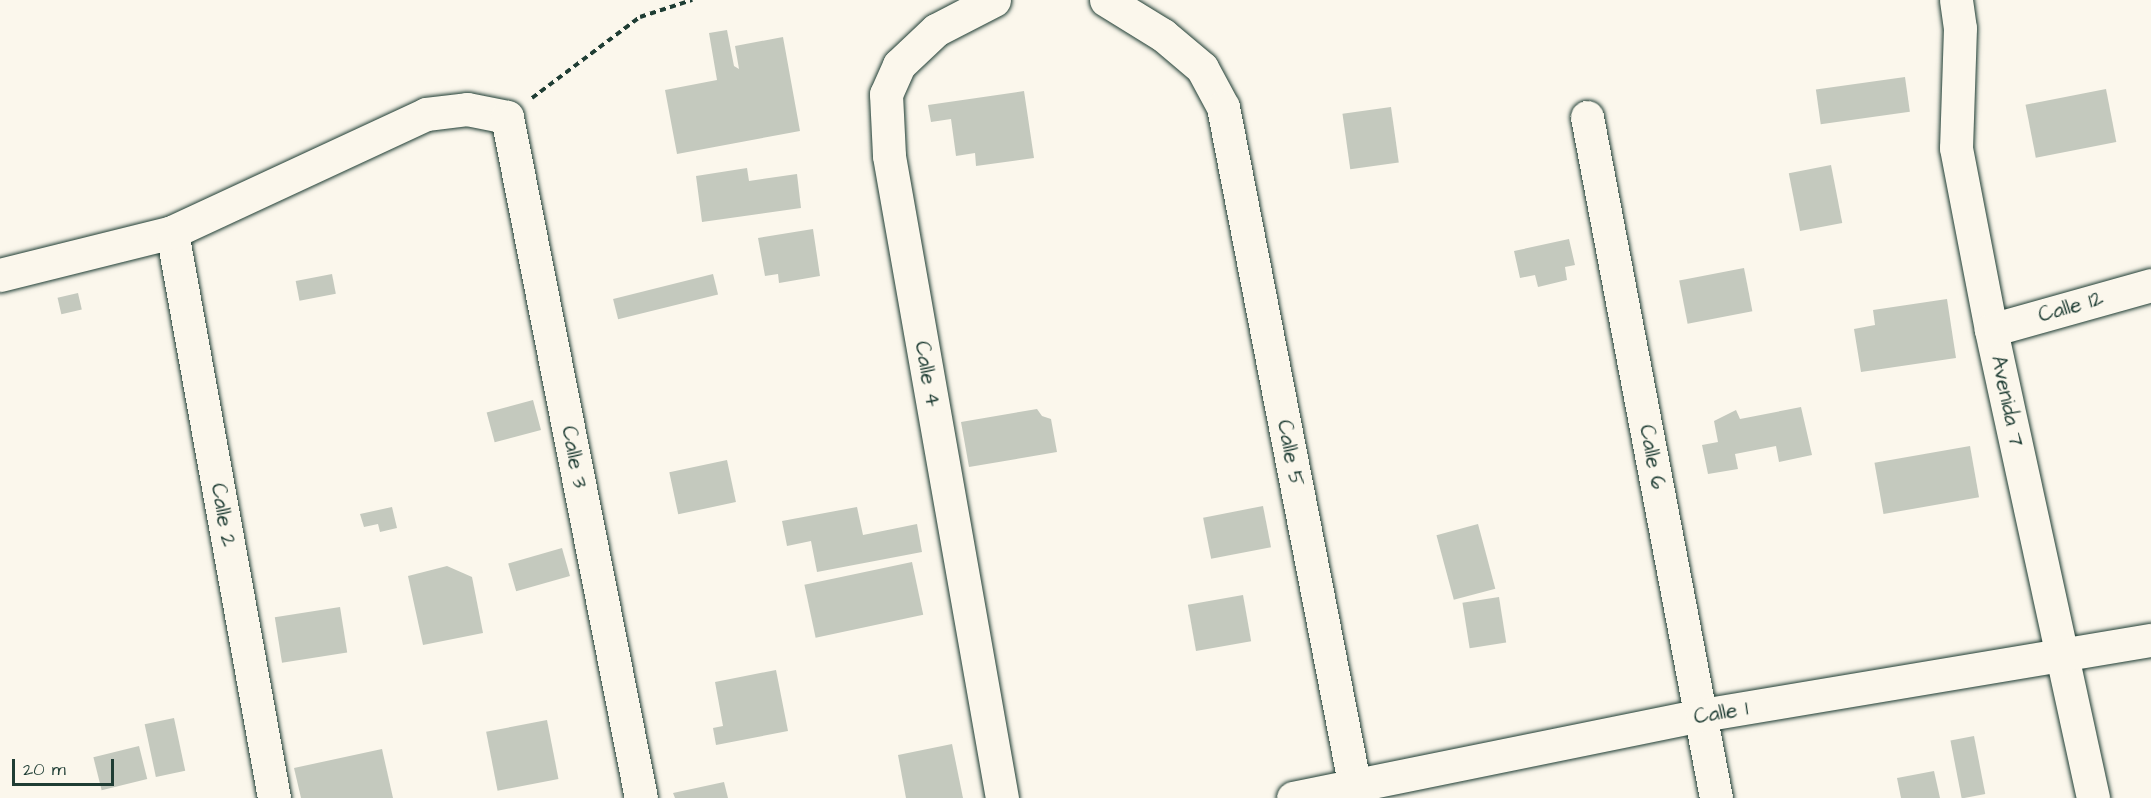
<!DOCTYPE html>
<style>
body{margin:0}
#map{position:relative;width:2151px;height:798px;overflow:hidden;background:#fbf7ec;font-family:"Architects Daughter",sans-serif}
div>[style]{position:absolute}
.building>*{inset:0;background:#c4c9be;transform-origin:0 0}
.path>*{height:4px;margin-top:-2px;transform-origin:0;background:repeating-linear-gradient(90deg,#1f3d34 0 6px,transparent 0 10.5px)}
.roads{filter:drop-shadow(0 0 2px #1f3d34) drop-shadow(0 0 2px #1f3d34)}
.street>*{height:33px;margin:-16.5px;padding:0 16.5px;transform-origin:16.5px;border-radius:16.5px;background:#fbf7ec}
span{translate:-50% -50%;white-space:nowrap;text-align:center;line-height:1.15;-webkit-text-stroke:4.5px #fbf7ec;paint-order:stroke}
.street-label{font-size:21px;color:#1f3d34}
.scale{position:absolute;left:12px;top:759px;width:102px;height:27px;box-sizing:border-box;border:3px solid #1f3d34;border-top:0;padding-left:8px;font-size:18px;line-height:21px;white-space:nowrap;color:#1f3d34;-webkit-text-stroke:4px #fbf7ec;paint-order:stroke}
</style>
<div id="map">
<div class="building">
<i style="clip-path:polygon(727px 30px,734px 66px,739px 69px,735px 46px,783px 37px,800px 131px,677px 154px,665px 90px,717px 80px,709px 33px)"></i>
<i style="left:1905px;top:77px;width:35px;height:90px;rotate:82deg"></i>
<i style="left:2106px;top:89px;width:54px;height:82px;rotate:79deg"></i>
<i style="clip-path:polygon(1024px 91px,1034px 158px,976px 166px,975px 153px,956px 156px,951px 119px,931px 122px,928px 105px)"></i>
<i style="left:1391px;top:107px;width:56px;height:49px;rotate:82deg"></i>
<i style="left:1831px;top:165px;width:59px;height:43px;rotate:79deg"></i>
<i style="clip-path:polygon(747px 168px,749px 181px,797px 174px,801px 208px,702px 222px,696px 176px)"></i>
<i style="clip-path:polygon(813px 229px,820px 276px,779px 283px,778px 274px,765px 276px,758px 238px)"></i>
<i style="clip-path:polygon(1569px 239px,1575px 265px,1565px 267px,1567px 280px,1538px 287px,1535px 275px,1520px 278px,1514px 251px)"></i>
<i style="left:1744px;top:268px;width:44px;height:66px;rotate:79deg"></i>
<i style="left:332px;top:274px;width:20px;height:37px;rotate:79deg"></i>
<i style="left:713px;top:274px;width:21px;height:103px;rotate:76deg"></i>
<i style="left:78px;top:293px;width:17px;height:21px;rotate:77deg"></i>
<i style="clip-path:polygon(1947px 299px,1956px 358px,1861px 372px,1854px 329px,1875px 325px,1873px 310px)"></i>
<i style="left:533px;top:400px;width:31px;height:48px;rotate:75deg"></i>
<i style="clip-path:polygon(1801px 407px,1812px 455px,1779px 462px,1776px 446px,1735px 454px,1738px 469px,1708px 474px,1702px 445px,1718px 442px,1714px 421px,1736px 410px,1740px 419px)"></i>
<i style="clip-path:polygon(1037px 409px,1042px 416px,1051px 419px,1057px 452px,969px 467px,961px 422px)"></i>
<i style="left:1970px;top:446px;width:52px;height:97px;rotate:80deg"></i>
<i style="left:727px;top:460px;width:43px;height:59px;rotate:78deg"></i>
<i style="left:1263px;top:506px;width:42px;height:61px;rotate:79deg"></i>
<i style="clip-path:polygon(392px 507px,397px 528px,380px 532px,378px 524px,364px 527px,360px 514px)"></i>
<i style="clip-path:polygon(857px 507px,863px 535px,917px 524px,922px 552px,817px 572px,811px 541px,787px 546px,782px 521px)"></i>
<i style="left:1478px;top:524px;width:67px;height:43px;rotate:75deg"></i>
<i style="left:562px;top:548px;width:29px;height:56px;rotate:74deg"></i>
<i style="left:912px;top:562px;width:54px;height:110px;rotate:78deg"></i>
<i style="clip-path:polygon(447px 566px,472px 577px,483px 633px,423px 645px,408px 576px)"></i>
<i style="left:1243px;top:595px;width:47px;height:56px;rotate:80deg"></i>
<i style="left:1499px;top:597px;width:46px;height:37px;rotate:81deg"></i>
<i style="left:340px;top:607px;width:46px;height:66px;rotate:81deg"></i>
<i style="clip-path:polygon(776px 670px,788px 731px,716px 745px,713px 728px,723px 726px,715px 682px)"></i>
<i style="left:174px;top:718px;width:54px;height:30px;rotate:78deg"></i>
<i style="left:547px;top:720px;width:60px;height:62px;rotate:79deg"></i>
<i style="left:1974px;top:736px;width:59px;height:24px;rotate:79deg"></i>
<i style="clip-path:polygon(952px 744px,963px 798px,906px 798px,898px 755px)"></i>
<i style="left:139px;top:746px;width:34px;height:47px;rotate:76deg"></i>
<i style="clip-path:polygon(382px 749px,393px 798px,301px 798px,294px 768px)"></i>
<i style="clip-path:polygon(1934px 771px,1940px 798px,1901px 798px,1897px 778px)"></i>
<i style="clip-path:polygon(724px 782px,728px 798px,675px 798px,673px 793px)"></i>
</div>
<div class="path">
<i style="left:532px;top:98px;width:135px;rotate:-36.9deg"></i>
<i style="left:640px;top:17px;width:55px;rotate:-18.1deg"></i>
</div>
<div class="roads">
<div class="street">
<i style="left:994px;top:0;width:65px;rotate:152.7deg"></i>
<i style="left:936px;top:30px;width:51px;rotate:136.6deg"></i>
<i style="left:899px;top:65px;width:32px;rotate:114deg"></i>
<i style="left:886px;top:94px;width:62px;rotate:87.2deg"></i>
<i style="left:889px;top:156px;width:652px;rotate:80.02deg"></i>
<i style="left:1106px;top:0;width:67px;rotate:31.6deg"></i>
<i style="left:1163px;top:35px;width:51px;rotate:40.2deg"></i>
<i style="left:1202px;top:68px;width:44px;rotate:61.7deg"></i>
<i style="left:1223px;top:107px;width:704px;rotate:79.03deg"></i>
<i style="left:1956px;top:0;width:28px;rotate:82deg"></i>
<i style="left:1960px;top:28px;width:120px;rotate:91.9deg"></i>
<i style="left:1956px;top:148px;width:185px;rotate:79.1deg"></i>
<i style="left:1991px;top:330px;width:479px;rotate:77.7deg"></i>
<i style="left:1587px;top:117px;width:693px;rotate:79.27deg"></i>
<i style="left:172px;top:232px;width:575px;rotate:79.78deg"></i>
<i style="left:0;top:275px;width:177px;rotate:-14deg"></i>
<i style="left:172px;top:232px;width:280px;rotate:-24.9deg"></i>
<i style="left:426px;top:114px;width:41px;rotate:-7deg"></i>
<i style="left:467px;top:109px;width:41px;rotate:11.3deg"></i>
<i style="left:507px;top:117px;width:694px;rotate:78.87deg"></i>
<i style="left:1991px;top:330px;width:166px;rotate:-15.7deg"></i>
<i style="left:1293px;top:798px;width:417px;rotate:-11.5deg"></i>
<i style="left:1702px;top:715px;width:455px;rotate:-9.5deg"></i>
</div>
</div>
<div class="street-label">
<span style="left:2071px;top:307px;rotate:-16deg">Calle 12</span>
<span style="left:927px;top:374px;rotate:80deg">Calle 4</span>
<span style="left:2007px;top:401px;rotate:78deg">Avenida 7</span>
<span style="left:1290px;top:453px;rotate:79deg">Calle 5</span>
<span style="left:574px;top:457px;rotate:79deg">Calle 3</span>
<span style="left:1652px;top:457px;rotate:79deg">Calle 6</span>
<span style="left:223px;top:515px;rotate:80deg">Calle 2</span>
<span style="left:1721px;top:713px;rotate:-10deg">Calle 1</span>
</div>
<div class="scale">20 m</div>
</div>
